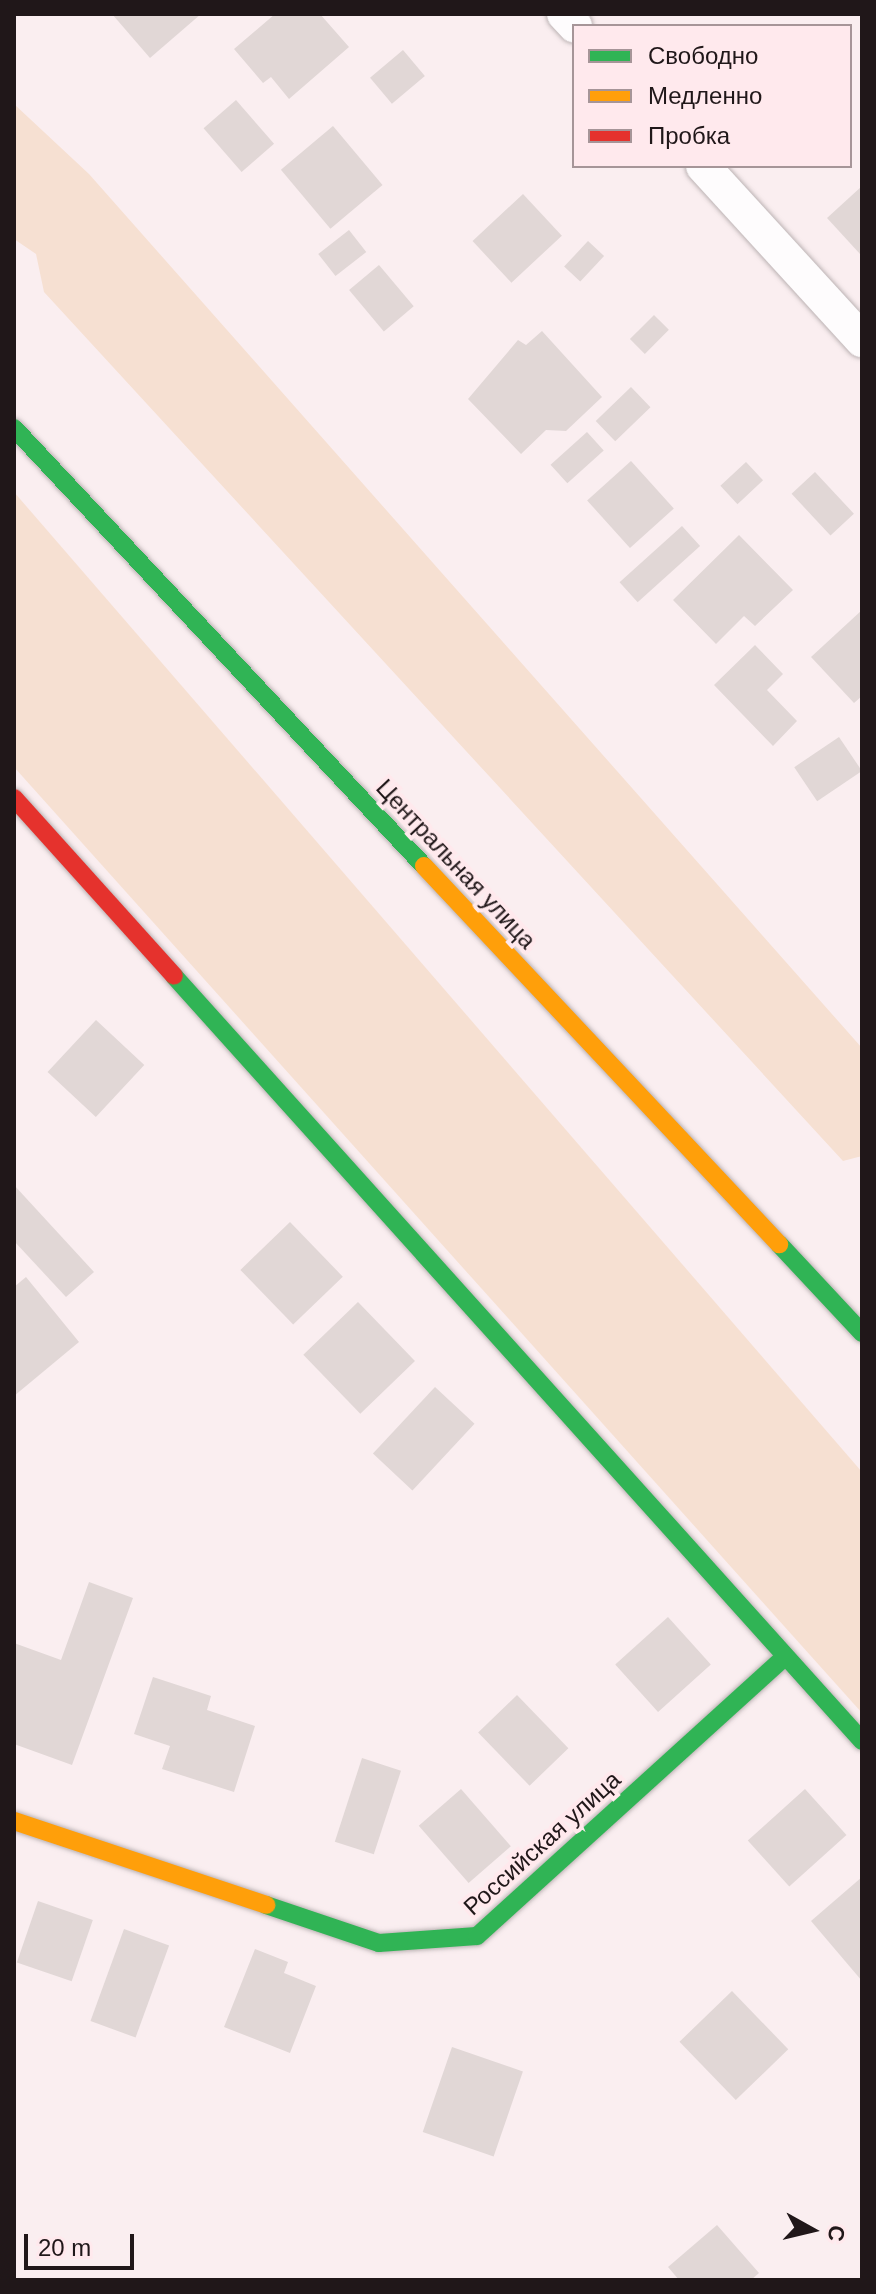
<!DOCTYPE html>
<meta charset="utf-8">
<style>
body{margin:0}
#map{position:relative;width:876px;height:2294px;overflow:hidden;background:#faeef0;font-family:Helvetica,sans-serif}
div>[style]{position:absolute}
.green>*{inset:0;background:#f6e0d2}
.building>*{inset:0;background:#e1d7d6;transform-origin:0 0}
.roads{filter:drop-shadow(0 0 2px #bcb3b4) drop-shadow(0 0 2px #bcb3b4)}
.street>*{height:34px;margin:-17px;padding:0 17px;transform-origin:17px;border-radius:17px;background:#fefcfd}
.fast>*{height:18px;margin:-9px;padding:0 9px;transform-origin:9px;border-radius:9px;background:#30b455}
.slow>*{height:18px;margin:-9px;padding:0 9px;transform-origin:9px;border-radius:9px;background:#ff9f0a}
.jam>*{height:18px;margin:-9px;padding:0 9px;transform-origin:9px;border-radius:9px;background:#e5322d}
span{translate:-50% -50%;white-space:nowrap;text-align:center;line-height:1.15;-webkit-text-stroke:8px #ffe9ed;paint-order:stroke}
.street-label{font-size:24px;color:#201719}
.frame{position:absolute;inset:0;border:16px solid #201719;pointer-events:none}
.legend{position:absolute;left:572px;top:24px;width:280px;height:144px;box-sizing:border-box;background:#ffe9ed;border:2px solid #a69598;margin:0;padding:10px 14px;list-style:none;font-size:24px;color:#201719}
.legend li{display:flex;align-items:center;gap:16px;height:40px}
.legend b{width:40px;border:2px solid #a69598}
.north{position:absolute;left:772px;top:2190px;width:80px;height:80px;-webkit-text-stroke:6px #ffe9ed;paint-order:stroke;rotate:98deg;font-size:22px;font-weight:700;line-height:32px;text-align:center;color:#201719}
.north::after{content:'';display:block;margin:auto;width:28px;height:36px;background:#201719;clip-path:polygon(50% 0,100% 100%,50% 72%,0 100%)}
.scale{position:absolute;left:24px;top:2234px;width:110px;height:36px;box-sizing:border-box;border:4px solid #201719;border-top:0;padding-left:10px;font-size:24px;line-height:28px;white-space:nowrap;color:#201719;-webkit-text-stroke:6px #ffe9ed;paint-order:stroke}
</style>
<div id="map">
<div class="green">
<i style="clip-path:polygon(14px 104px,89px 174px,862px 1048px,862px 1156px,843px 1161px,44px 292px,36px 254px,14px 239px)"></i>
<i style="clip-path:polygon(14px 492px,862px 1472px,862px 1713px,14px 767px)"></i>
</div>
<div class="building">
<i style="clip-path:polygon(112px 14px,201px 14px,150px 58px)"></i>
<i style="clip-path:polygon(275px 14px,320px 14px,349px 47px,289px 99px,271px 77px,263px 83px,234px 49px)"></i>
<i style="left:403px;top:50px;width:34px;height:43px;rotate:50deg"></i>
<i style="left:236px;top:100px;width:58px;height:43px;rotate:49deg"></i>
<i style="left:333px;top:126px;width:77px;height:68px;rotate:50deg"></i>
<i style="clip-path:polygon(862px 186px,862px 253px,860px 254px,827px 218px)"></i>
<i style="left:523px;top:194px;width:57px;height:69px;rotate:47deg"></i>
<i style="left:349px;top:230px;width:28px;height:39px;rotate:52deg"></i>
<i style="left:588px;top:241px;width:22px;height:35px;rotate:43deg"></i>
<i style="left:379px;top:265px;width:54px;height:39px;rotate:50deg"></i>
<i style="left:654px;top:315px;width:21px;height:34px;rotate:45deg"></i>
<i style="clip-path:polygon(542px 331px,602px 397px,566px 431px,546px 430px,521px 454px,468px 399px,518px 340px,526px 345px)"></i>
<i style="left:631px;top:387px;width:28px;height:49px;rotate:46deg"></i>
<i style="left:587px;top:432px;width:25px;height:49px;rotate:48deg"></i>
<i style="left:631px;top:461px;width:64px;height:59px;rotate:48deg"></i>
<i style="left:746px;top:462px;width:25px;height:35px;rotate:47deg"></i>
<i style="left:815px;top:472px;width:57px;height:32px;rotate:47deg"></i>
<i style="left:682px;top:526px;width:27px;height:84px;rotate:48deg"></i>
<i style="clip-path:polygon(739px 535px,793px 590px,755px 626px,744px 616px,716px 644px,673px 600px)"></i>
<i style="clip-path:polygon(862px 610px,862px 696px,854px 703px,811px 657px)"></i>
<i style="clip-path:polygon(755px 645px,783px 674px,767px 690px,797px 721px,773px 746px,714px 685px)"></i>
<i style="left:839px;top:737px;width:41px;height:54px;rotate:56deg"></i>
<i style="left:96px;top:1020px;width:66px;height:71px;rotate:43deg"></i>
<i style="clip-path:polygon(14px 1185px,94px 1272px,66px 1297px,14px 1241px)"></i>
<i style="left:290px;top:1222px;width:76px;height:69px;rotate:46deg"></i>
<i style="clip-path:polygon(26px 1277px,79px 1342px,14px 1396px,14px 1287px)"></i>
<i style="left:358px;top:1302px;width:82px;height:76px;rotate:46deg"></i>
<i style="left:435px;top:1387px;width:54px;height:91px;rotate:43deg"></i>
<i style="clip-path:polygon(89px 1582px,133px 1598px,72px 1765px,14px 1744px,14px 1643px,61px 1660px)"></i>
<i style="left:668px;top:1617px;width:64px;height:71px;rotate:48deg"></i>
<i style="clip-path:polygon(153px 1677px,211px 1696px,207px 1710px,255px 1726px,234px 1792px,162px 1769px,170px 1746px,134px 1734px)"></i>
<i style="left:517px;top:1695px;width:74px;height:54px;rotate:46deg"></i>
<i style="left:362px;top:1758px;width:41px;height:88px;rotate:18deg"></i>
<i style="left:461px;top:1789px;width:76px;height:56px;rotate:49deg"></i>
<i style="left:805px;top:1789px;width:62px;height:77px;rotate:48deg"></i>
<i style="clip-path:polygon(862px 1877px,862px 1981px,811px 1921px)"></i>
<i style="left:38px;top:1901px;width:58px;height:65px;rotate:19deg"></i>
<i style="left:124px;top:1929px;width:48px;height:98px;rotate:20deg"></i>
<i style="clip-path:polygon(255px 1949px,288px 1962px,284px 1973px,316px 1986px,290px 2053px,224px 2027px)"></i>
<i style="left:732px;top:1991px;width:81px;height:73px;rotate:46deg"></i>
<i style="left:452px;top:2047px;width:75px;height:90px;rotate:19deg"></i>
<i style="clip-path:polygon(717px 2225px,759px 2273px,751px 2280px,679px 2280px,668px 2267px)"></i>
</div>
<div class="roads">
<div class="street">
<i style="left:564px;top:14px;width:16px;rotate:47deg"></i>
<i style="left:703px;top:166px;width:236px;rotate:47.6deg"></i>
</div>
<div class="fast">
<i style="left:14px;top:428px;width:600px;rotate:46.89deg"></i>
<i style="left:174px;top:976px;width:1029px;rotate:48.03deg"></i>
<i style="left:779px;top:1244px;width:122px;rotate:47deg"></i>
<i style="left:266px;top:1905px;width:119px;rotate:18.6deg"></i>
<i style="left:379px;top:1943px;width:98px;rotate:-4.1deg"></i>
<i style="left:477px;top:1936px;width:416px;rotate:-42.2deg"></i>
</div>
<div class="slow">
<i style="left:424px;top:866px;width:519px;rotate:46.8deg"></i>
<i style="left:14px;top:1821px;width:266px;rotate:18.4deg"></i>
</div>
<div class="jam">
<i style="left:14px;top:798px;width:239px;rotate:48deg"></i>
</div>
</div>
<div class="street-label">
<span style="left:456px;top:864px;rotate:47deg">Центральная улица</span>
<span style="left:542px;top:1843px;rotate:-42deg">Российская улица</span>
</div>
<div class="frame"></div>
<ul class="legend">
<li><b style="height:10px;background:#30b455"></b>Свободно</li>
<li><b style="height:10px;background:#ff9f0a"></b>Медленно</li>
<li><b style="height:10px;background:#e5322d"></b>Пробка</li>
</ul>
<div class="north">С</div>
<div class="scale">20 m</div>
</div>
